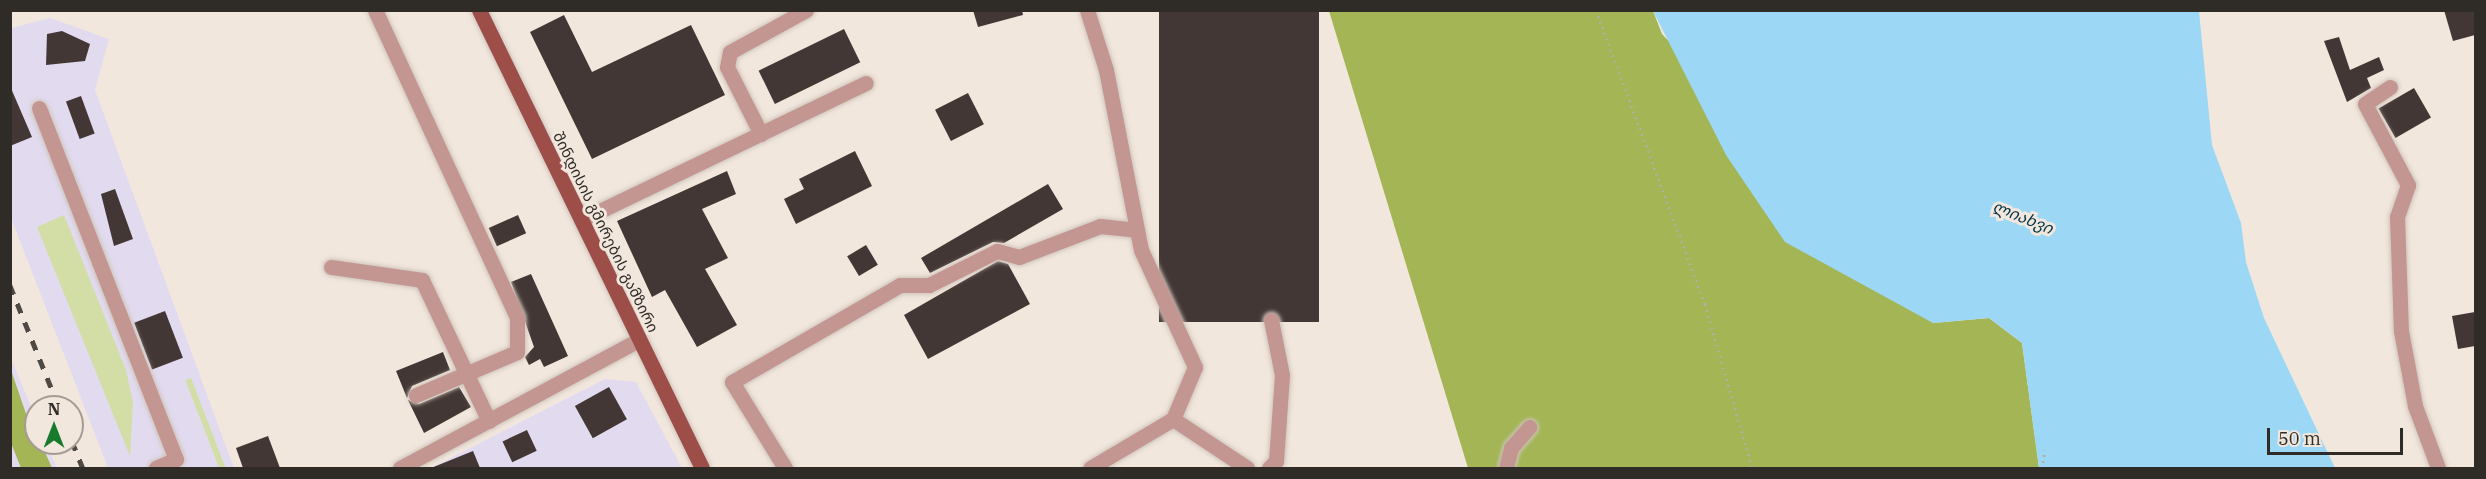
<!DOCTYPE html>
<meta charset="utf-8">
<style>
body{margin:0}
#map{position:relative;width:2486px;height:479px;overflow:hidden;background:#f2e7dd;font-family:"IBM Plex Serif","Noto Sans Georgian",serif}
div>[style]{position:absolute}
.industrial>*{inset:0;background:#e2dbf0}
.green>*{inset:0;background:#d2dea6;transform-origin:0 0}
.forest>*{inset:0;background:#a3b554}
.water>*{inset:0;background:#9cd8f6}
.building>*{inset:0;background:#433735;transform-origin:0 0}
.path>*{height:3px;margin-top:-1.5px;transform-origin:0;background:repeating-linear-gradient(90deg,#b6ada5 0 1.5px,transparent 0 6px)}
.roads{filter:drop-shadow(0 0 2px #cfc5bc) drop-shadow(0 0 2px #cfc5bc)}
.minor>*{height:15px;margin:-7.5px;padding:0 7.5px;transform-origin:7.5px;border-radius:7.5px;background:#c49691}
.major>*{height:15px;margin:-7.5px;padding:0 7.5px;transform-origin:7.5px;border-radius:7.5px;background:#9d4e49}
.rail>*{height:4.5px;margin-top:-2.25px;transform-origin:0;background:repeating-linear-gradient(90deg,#4e4944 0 10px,transparent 0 20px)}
span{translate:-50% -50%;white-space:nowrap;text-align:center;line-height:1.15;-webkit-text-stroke:6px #f2e7dd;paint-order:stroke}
.street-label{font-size:15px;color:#2f2b27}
.water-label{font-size:16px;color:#003549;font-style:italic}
.frame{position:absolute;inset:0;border:12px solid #2f2b27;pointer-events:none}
.north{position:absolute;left:24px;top:395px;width:60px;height:60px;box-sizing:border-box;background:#f2e7dd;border:2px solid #a49c94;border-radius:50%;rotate:0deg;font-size:16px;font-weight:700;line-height:24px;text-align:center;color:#2f2b27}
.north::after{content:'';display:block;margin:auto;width:21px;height:27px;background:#177a2c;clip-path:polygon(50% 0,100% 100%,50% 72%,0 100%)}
.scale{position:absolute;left:2267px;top:428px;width:136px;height:27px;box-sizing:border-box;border:3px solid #2f2b27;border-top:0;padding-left:8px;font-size:18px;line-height:21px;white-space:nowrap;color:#2f2b27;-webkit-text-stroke:4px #f2e7dd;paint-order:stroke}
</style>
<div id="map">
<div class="industrial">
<i style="clip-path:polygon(50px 18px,109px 39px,95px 90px,234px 468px,108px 468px,11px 218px,11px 28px)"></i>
<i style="clip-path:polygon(10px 356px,36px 418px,36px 443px,46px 443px,57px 468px,11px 468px)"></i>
<i style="clip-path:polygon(605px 379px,636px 382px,682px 468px,431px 468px)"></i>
</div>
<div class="green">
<i style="clip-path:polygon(64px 215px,126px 370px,133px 403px,130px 456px,37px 227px)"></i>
<i style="left:191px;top:378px;width:96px;height:6px;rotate:69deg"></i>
</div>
<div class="forest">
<i style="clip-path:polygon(1329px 11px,1653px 11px,1662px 34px,1933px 323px,1989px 318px,2022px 343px,2039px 468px,1468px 468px)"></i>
<i style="clip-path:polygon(11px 370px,36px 443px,41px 443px,52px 468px,21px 468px,11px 443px)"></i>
</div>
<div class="water">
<i style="clip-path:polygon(1653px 11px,2199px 11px,2212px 145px,2241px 223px,2246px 262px,2264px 318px,2335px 468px,2039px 468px,2022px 343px,1989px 318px,1933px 323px,1785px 242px,1726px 155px)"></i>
</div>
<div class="building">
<i style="clip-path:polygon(973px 10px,1022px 10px,1023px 15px,978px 27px)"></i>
<i style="left:1159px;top:10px;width:160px;height:312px"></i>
<i style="clip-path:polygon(2444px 10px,2474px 10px,2475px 35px,2453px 41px)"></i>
<i style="clip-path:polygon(564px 15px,592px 72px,691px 25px,725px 95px,592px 159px,530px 32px)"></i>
<i style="left:844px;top:29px;width:37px;height:95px;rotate:64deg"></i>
<i style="clip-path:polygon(62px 31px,90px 44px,85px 61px,46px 65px,47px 34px)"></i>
<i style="clip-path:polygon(2339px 37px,2350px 70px,2379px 57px,2384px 70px,2367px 78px,2371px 88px,2347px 102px,2324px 41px)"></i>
<i style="clip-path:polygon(10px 86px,32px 137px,10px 146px)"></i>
<i style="left:2414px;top:88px;width:34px;height:41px;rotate:60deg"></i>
<i style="left:968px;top:93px;width:35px;height:37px;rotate:63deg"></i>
<i style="left:81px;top:96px;width:40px;height:16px;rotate:70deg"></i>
<i style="clip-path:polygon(855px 151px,872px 186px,796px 224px,784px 199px,804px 189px,799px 179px)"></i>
<i style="clip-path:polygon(727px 171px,736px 194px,702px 209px,728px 258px,705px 269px,737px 325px,697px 347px,665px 290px,652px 297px,617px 221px)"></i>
<i style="clip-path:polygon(1048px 184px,1063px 209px,1004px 243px,993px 242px,930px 273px,921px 258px)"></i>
<i style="clip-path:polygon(115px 189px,133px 239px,114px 246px,101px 194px)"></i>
<i style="left:518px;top:215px;width:20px;height:32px;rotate:66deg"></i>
<i style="left:866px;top:245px;width:23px;height:22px;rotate:59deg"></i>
<i style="clip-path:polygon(998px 261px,1008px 264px,1030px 304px,928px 359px,904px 315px)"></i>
<i style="clip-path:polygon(531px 274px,568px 356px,544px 367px,540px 359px,529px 365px,525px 357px,534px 347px,511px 282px)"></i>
<i style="left:165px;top:311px;width:50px;height:33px;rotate:69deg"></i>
<i style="clip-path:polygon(2475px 312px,2475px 346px,2458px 349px,2452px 316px)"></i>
<i style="clip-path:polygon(443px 352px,450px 370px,412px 386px,407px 398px,396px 371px)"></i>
<i style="clip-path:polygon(459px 387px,471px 407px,424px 433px,408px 400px,419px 404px)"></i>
<i style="left:609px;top:387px;width:37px;height:39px;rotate:61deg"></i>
<i style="left:527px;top:430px;width:23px;height:27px;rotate:65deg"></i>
<i style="clip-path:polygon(268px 436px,280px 468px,243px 468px,236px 448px)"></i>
<i style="clip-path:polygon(473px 451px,480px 468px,431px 468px)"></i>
</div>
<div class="path">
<i style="left:1596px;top:10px;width:314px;rotate:69.7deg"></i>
<i style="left:1705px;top:304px;width:171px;rotate:74deg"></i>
<i style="left:2042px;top:468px;width:18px;rotate:-81deg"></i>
</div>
<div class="roads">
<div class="minor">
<i style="left:375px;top:10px;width:339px;rotate:65.2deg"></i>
<i style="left:517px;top:318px;width:34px;rotate:90deg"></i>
<i style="left:517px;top:352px;width:110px;rotate:156.9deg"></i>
<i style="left:1087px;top:10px;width:63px;rotate:72.4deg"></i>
<i style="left:1106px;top:70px;width:183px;rotate:79deg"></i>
<i style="left:1141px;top:250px;width:129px;rotate:65.2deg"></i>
<i style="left:1195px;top:367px;width:56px;rotate:112.9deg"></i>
<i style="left:1173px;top:419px;width:96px;rotate:149.4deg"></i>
<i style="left:2390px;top:87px;width:30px;rotate:146deg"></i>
<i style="left:2365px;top:104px;width:92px;rotate:62deg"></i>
<i style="left:2408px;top:185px;width:34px;rotate:109deg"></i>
<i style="left:2397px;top:217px;width:114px;rotate:88deg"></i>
<i style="left:2401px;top:331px;width:76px;rotate:79.4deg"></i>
<i style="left:2415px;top:406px;width:66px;rotate:69.6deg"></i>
<i style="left:39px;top:108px;width:377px;rotate:68.7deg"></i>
<i style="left:176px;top:459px;width:22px;rotate:156deg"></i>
<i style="left:761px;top:134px;width:75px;rotate:-116.9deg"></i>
<i style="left:727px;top:67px;width:15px;rotate:-79deg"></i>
<i style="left:730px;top:52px;width:87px;rotate:-28.9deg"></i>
<i style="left:581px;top:220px;width:316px;rotate:-25.7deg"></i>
<i style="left:331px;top:267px;width:92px;rotate:8.1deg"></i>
<i style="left:422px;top:280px;width:156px;rotate:64.6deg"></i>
<i style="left:1173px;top:419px;width:89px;rotate:33.5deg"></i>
<i style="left:400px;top:468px;width:271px;rotate:-28.2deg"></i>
<i style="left:785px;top:468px;width:101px;rotate:-121.6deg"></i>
<i style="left:732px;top:382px;width:194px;rotate:-30deg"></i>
<i style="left:900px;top:285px;width:29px"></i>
<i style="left:929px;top:285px;width:76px;rotate:-26.6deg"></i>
<i style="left:997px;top:251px;width:23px;rotate:15deg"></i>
<i style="left:1019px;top:257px;width:87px;rotate:-20.9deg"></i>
<i style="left:1100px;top:226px;width:37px;rotate:6deg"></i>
<i style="left:1269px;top:468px;width:10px;rotate:-45deg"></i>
<i style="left:1276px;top:461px;width:86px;rotate:-86deg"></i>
<i style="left:1282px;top:375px;width:56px;rotate:-101.3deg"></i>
<i style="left:1506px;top:468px;width:21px;rotate:-76deg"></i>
<i style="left:1511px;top:448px;width:28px;rotate:-49deg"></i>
</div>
<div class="major">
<i style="left:479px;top:10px;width:509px;rotate:64.04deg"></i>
</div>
</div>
<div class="rail">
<i style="left:10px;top:285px;width:131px;rotate:68.1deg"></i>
<i style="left:72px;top:441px;width:29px;rotate:68deg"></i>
</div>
<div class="street-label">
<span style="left:606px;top:232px;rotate:64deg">შინდისის გმირების გამზირი</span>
</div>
<div class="water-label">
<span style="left:2023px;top:217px;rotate:22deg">ლიახვი</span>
</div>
<div class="frame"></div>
<div class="north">N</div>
<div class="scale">50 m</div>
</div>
